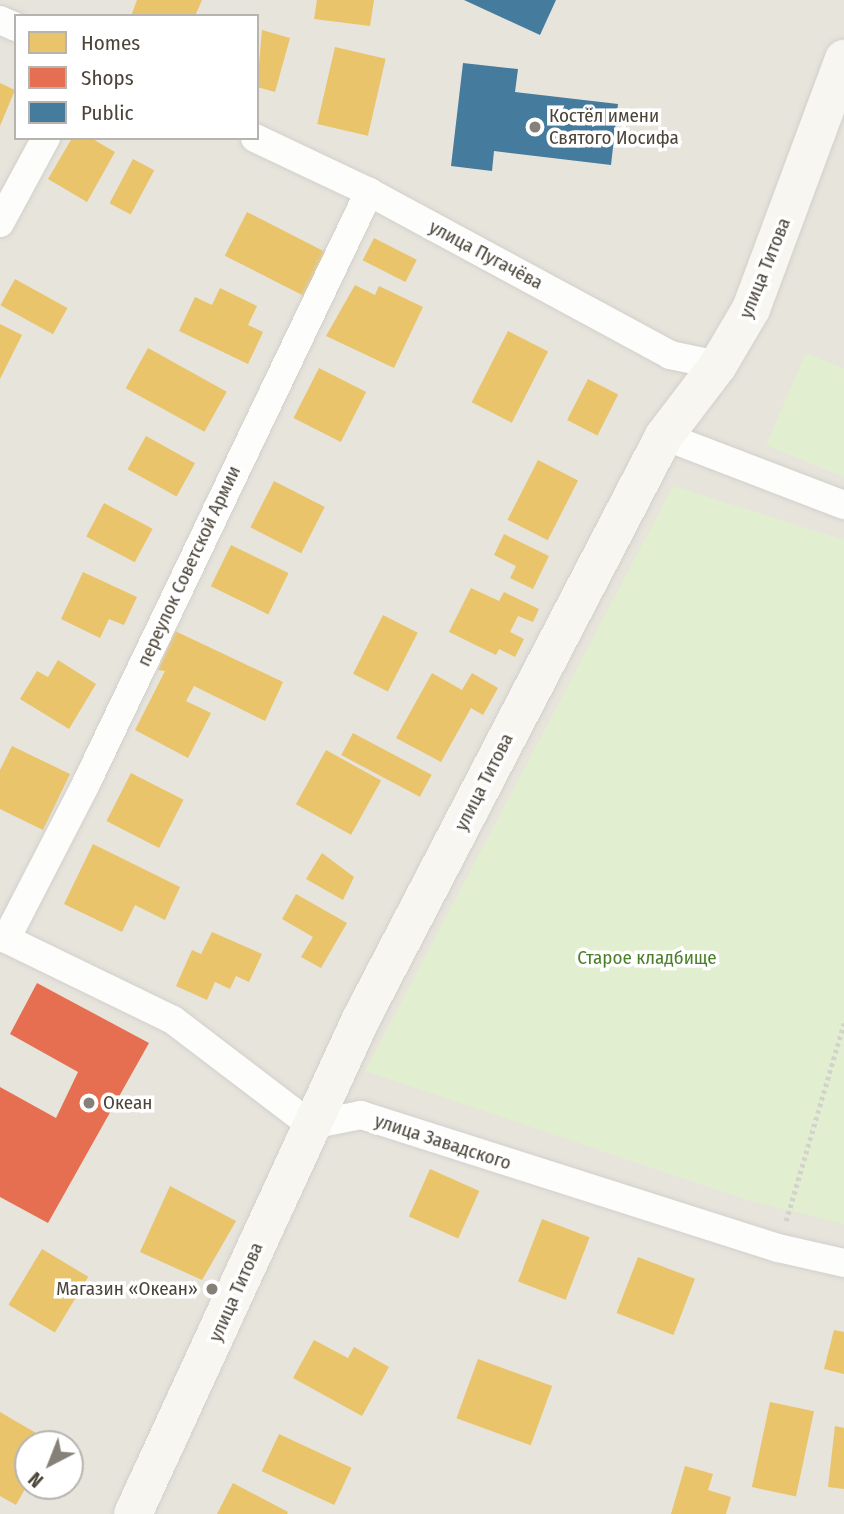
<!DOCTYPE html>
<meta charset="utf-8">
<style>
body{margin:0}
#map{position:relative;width:844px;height:1514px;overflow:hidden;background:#f4f2ee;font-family:"Fira Sans Condensed",sans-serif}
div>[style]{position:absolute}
.residential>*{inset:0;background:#e7e4dc}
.green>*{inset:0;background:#e1eecf}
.homes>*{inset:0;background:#e9c46a;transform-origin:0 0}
.shops>*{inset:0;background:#e76f51}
.public>*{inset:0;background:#457b9d}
.path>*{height:4.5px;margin-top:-2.25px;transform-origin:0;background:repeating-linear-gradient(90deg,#d3d2cc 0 3.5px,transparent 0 7px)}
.roads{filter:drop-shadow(0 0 2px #d2d0cb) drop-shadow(0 0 2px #d2d0cb)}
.street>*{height:28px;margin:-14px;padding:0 14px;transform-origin:14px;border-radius:14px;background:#fdfdfc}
.secondary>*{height:38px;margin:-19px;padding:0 19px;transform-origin:19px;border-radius:19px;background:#f7f6f1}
.dots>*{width:19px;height:19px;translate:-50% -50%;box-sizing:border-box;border:4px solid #fff;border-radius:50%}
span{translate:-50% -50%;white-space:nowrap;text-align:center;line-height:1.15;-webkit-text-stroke:7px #fff;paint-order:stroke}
.poi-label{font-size:19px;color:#4b4439}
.left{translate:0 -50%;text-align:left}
.right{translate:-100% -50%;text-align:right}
.street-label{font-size:19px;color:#4b4439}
.park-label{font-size:19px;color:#4a7f2a}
.legend{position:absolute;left:14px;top:14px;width:245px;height:126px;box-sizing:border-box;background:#fff;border:2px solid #b7b4b0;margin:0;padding:9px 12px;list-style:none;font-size:21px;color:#4b4439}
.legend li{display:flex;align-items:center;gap:14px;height:35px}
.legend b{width:35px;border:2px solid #b7b4b0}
.north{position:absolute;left:14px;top:1430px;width:70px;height:70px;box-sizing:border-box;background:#fff;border:2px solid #b7b4b0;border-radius:50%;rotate:222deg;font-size:19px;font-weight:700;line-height:28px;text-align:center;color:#4b4439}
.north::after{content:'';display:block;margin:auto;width:24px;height:32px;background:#868178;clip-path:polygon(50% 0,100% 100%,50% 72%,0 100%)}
</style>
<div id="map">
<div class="residential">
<i style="clip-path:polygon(evenodd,0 0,844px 0,844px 1514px,0 1514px,0 0,16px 16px,257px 16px,257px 138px,16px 138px,16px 16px,0 0,28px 1444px,70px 1444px,70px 1486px,28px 1486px,28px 1444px)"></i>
</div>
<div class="green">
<i style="clip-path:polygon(806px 353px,844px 369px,844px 477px,766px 445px)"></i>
<i style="clip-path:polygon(673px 486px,844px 540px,844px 1224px,747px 1200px,365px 1071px)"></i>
</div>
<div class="homes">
<i style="clip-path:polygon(137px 0,202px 0,195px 16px,131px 16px)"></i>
<i style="clip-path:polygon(317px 0,374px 0,370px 26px,314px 19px)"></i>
<i style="clip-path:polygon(262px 30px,290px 38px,275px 92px,257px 87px)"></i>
<i style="left:335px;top:47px;width:52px;height:79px;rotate:13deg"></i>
<i style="clip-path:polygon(0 83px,15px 90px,0 126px)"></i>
<i style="clip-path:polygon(72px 138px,91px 138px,115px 152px,87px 202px,48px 179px)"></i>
<i style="left:133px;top:159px;width:24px;height:50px;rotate:28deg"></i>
<i style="left:247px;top:212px;width:89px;height:49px;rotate:27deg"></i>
<i style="left:374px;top:238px;width:48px;height:25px;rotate:27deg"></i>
<i style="left:15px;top:279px;width:60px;height:30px;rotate:29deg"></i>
<i style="clip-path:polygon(355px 285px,375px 295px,379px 286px,423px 307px,394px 368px,326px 336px)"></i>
<i style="clip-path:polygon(220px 288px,257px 306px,248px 325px,263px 332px,248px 364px,179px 331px,195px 297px,212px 305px)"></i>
<i style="clip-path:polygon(0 324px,22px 335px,0 379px)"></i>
<i style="left:508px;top:331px;width:45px;height:80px;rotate:27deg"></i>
<i style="left:148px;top:348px;width:90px;height:46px;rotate:29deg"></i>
<i style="left:319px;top:368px;width:53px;height:56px;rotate:27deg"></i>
<i style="left:588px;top:379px;width:34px;height:46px;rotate:27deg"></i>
<i style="left:146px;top:436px;width:56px;height:38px;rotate:29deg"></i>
<i style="left:538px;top:460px;width:45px;height:67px;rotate:27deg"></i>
<i style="left:274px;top:481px;width:57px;height:52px;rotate:27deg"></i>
<i style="left:104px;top:503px;width:55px;height:38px;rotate:28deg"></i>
<i style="clip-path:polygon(504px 534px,549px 556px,533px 589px,510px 578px,516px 566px,494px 555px)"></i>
<i style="left:231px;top:545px;width:64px;height:46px;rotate:26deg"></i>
<i style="clip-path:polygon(83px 572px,137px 597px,124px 625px,109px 619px,100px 638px,61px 619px)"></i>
<i style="clip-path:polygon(471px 588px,499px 601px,504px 592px,539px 609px,533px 622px,518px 616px,510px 632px,524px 639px,515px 657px,499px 649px,496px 655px,449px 632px)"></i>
<i style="left:383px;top:615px;width:39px;height:66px;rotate:27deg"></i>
<i style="clip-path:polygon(175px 631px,283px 682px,265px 721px,194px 686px,186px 701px,211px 713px,188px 758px,135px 730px,165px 671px,158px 670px)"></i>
<i style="clip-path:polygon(58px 660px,96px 684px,69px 729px,20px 699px,37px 671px,48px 677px)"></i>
<i style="clip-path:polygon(432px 673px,462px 690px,472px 673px,498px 688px,483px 715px,471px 708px,441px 762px,396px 738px)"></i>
<i style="left:353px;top:733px;width:89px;height:25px;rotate:28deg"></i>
<i style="clip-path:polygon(12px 746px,70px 774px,43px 830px,0 809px,0 770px)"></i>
<i style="left:326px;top:750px;width:63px;height:62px;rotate:29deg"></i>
<i style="left:131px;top:773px;width:59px;height:54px;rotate:27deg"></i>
<i style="clip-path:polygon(93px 844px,180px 887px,165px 920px,135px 905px,122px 932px,64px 904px)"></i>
<i style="clip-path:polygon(322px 853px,354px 877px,343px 900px,306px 879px)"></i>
<i style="clip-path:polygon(296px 894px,347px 923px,321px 968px,301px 957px,313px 937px,282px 919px)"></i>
<i style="clip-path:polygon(212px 932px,262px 954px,249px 982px,236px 976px,230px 989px,215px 982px,207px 1000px,176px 986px,192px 950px,201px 954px)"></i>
<i style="left:430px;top:1169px;width:54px;height:52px;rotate:24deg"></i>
<i style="clip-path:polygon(170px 1186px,236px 1221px,202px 1280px,140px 1252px)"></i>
<i style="left:542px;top:1219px;width:51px;height:67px;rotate:21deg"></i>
<i style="left:42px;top:1249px;width:54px;height:65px;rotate:31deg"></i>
<i style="left:638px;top:1257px;width:61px;height:60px;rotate:21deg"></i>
<i style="clip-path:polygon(834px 1330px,844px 1332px,844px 1374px,824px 1369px)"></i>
<i style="clip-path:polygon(314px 1340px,348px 1358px,354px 1347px,389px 1367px,362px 1416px,293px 1378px)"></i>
<i style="left:478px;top:1359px;width:79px;height:63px;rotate:20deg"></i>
<i style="left:770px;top:1402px;width:45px;height:87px;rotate:12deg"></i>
<i style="clip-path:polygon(0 1412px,48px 1440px,45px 1444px,28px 1444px,28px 1486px,46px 1486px,41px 1495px,26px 1487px,16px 1505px,0 1496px)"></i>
<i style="clip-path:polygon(835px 1426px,844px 1428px,844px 1489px,828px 1487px)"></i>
<i style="left:279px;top:1434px;width:80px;height:41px;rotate:25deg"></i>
<i style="clip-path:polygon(685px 1466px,713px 1474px,708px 1490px,731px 1497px,726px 1514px,671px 1514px)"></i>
<i style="clip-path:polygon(233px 1483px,288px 1512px,287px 1514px,217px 1514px)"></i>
</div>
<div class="shops">
<i style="clip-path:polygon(37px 983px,149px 1043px,48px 1223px,0 1197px,0 1087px,56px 1118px,78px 1072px,10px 1034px)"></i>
</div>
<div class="public">
<i style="clip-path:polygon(464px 0,556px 0,540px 35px)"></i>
<i style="clip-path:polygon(463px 63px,518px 69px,515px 92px,618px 104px,611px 165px,494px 151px,492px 171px,451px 166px)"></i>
</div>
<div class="path">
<i style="left:786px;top:1221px;width:206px;rotate:-73.7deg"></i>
</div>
<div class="roads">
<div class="street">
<i style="left:0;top:20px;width:17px;rotate:24deg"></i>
<i style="left:255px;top:138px;width:126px;rotate:25.3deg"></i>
<i style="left:369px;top:192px;width:342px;rotate:28.4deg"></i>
<i style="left:670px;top:355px;width:49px;rotate:11.8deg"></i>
<i style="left:0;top:223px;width:97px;rotate:-61.6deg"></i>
<i style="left:664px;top:436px;width:193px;rotate:21deg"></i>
<i style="left:0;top:936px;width:192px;rotate:25.9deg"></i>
<i style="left:173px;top:1020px;width:173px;rotate:37.3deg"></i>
<i style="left:311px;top:1125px;width:51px;rotate:-11.3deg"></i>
<i style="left:361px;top:1115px;width:438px;rotate:17.7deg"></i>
<i style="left:778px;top:1248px;width:68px;rotate:12.8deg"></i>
<i style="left:6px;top:939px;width:170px;rotate:-62.7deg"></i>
<i style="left:84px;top:788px;width:661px;rotate:-64.44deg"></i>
</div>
<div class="secondary">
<i style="left:133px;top:1514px;width:545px;rotate:-65.27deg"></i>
<i style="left:361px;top:1019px;width:657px;rotate:-62.54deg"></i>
<i style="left:664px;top:436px;width:89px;rotate:-52.7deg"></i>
<i style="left:718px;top:365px;width:65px;rotate:-59.5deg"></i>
<i style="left:751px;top:309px;width:267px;rotate:-69.6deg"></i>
</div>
</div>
<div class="dots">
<i style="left:535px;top:127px;background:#868178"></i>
<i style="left:89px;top:1103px;background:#868178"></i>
<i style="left:212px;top:1289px;background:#868178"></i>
</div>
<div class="poi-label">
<span class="left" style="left:549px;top:127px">Костёл имени<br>Святого Иосифа</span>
<span class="left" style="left:103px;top:1103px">Океан</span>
<span class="right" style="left:198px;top:1289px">Магазин «Океан»</span>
</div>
<div class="street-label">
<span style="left:486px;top:255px;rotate:28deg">улица Пугачёва</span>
<span style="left:765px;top:268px;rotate:-68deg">улица Титова</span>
<span style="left:189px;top:566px;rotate:-65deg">переулок Советской Армии</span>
<span style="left:484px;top:782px;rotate:-63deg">улица Титова</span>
<span style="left:443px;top:1142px;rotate:18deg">улица Завадского</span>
<span style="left:236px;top:1292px;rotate:-66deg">улица Титова</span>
</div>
<div class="park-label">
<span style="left:647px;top:958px">Старое кладбище</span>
</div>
<ul class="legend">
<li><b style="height:19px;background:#e9c46a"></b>Homes</li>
<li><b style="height:19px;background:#e76f51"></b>Shops</li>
<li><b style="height:19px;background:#457b9d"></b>Public</li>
</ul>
<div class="north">N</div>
</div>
